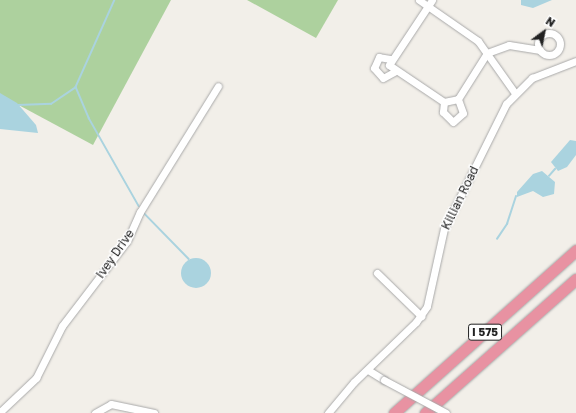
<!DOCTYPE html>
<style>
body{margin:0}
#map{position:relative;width:576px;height:413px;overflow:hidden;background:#f2efe9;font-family:"Golos Text",sans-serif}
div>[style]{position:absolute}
.forest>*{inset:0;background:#add19e}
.water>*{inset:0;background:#aad3df}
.round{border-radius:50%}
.stream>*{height:1.5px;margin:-0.75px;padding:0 0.75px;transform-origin:0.75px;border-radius:0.75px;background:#aad3df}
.roads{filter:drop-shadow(0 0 1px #a9a9a9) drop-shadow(0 0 1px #a9a9a9)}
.minor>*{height:7px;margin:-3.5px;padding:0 3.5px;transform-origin:3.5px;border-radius:3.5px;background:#fff}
.minor>.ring{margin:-3.5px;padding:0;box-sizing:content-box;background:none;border:7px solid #fff;border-radius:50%}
.highway>*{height:11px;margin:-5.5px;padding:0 5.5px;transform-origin:5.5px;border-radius:5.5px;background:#e892a2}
.bridges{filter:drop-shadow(0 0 1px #a9a9a9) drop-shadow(0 0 1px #a9a9a9)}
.minor-bridge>*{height:7px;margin:-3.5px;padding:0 3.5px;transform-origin:3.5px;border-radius:3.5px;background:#fff}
span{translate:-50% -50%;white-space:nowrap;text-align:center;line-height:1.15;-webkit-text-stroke:3px #fff;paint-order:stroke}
.shield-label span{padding:1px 3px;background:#fff;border:1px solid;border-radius:3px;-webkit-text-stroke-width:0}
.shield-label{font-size:11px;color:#222;font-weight:700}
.street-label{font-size:12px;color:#222}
.north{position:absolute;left:524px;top:12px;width:40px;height:40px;-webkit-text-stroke:3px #fff;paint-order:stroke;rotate:33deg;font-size:11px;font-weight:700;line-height:16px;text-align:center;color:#222}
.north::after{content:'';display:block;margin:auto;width:14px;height:18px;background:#222;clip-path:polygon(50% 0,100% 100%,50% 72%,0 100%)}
</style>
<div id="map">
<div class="forest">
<i style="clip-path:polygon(0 0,171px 0,93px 145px,0 95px)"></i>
<i style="clip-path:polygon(247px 0,338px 0,316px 38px)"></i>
</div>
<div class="water">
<i style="clip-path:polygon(521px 0,552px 0,533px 8px,521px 5px)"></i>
<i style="clip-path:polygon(0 93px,17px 103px,36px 125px,38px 133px,0 129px)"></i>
<i style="clip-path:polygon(570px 140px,576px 141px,576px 155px,567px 167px,558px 171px,551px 162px)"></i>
<i style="clip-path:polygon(542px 171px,555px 182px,554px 194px,543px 197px,533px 191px,517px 197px,517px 192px,533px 174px)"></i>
<i class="round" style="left:181px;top:258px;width:30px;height:30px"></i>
</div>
<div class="stream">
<i style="left:115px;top:0;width:95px;rotate:114.1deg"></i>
<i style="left:76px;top:87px;width:34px;rotate:67deg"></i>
<i style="left:89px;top:118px;width:101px;rotate:60.4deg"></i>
<i style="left:18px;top:105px;width:33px;rotate:-2deg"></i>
<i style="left:51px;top:104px;width:30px;rotate:-34deg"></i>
<i style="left:549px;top:176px;width:9px;rotate:-49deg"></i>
<i style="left:144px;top:213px;width:64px;rotate:45.6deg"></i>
<i style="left:497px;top:239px;width:18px;rotate:-56deg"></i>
<i style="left:507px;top:224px;width:29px;rotate:-72deg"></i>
</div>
<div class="roads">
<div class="minor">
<i style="left:419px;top:0;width:72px;rotate:34.8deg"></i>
<i style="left:478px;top:41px;width:64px;rotate:54.6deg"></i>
<i style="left:432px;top:0;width:78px;rotate:123.5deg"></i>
<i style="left:389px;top:65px;width:66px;rotate:33.9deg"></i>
<i style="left:444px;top:102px;width:14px;rotate:-12deg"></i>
<i style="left:458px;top:99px;width:54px;rotate:-57.8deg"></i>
<i style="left:487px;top:53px;width:23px;rotate:-20deg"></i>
<i style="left:509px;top:45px;width:30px;rotate:9deg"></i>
<i class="ring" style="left:538px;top:33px;width:15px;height:15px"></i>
<i style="left:390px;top:59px;width:11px;rotate:-170deg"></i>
<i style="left:379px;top:57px;width:12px;rotate:114deg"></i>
<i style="left:374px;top:68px;width:13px;rotate:48deg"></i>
<i style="left:383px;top:78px;width:13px;rotate:-29deg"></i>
<i style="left:444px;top:102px;width:10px;rotate:96deg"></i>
<i style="left:443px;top:112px;width:14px;rotate:45deg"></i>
<i style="left:453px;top:122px;width:13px;rotate:-42deg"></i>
<i style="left:463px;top:113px;width:15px;rotate:-110deg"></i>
<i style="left:377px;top:273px;width:62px;rotate:44.3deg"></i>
<i style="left:368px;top:370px;width:19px;rotate:32deg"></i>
<i style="left:0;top:412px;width:50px;rotate:-43.4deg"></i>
<i style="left:36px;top:378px;width:58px;rotate:-63.4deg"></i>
<i style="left:62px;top:326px;width:107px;rotate:-52.6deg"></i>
<i style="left:127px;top:241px;width:32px;rotate:-66deg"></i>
<i style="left:140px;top:212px;width:148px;rotate:-58.2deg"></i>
<i style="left:95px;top:413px;width:18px;rotate:-29deg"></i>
<i style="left:111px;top:404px;width:44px;rotate:11.8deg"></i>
<i style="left:328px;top:413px;width:40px;rotate:-50deg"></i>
<i style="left:354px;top:382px;width:86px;rotate:-44.1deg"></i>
<i style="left:416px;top:322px;width:19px;rotate:-55deg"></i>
<i style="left:427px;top:306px;width:79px;rotate:-77.6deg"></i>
<i style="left:444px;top:229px;width:140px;rotate:-63.6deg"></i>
<i style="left:506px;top:104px;width:37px;rotate:-45deg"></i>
<i style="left:532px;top:78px;width:47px;rotate:-21.1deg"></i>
</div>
<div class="highway">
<i style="left:394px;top:413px;width:244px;rotate:-41.8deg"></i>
<i style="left:425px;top:413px;width:202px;rotate:-41.6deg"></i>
</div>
</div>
<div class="bridges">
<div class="minor-bridge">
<i style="left:384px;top:380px;width:70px;rotate:28deg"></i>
</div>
</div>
<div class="shield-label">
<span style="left:485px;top:332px">I 575</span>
</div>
<div class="street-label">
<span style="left:460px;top:198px;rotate:-64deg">Killian Road</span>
<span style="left:115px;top:254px;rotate:-55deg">Ivey Drive</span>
</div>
<div class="north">N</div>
</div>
